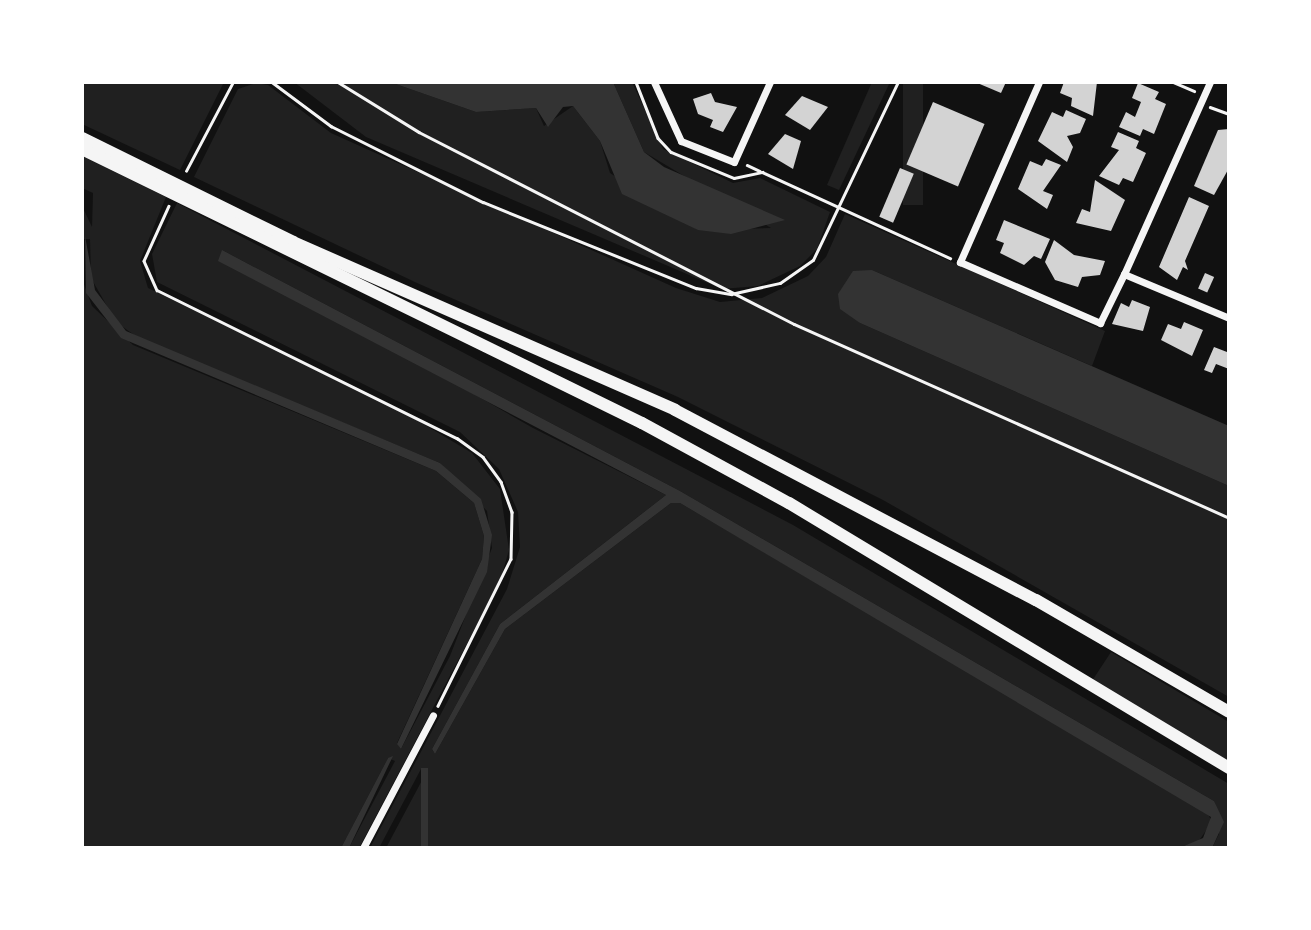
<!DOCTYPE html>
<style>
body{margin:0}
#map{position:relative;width:1311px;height:930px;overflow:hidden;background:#111;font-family:"Space Grotesk",sans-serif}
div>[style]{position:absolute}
.green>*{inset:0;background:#202020;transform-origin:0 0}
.water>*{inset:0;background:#333;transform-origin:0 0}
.building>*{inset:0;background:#d3d3d3;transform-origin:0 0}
.path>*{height:2.5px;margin:-1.25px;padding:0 1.25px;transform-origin:1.25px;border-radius:1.25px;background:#f5f5f5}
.minor>*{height:7px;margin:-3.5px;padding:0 3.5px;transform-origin:3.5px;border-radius:3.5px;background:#f5f5f5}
.trunk>*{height:12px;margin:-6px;padding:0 6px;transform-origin:6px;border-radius:6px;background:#f5f5f5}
span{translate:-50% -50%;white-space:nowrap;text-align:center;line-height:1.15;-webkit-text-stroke:5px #fff;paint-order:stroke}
.frame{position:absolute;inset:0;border:84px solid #fff;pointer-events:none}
</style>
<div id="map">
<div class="green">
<i style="clip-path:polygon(82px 82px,224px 82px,180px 170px,82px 124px)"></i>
<i style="clip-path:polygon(294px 82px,390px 82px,476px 112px,536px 108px,544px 126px,573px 106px,600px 141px,610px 173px,698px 230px,771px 228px,644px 152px,613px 82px,632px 82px,663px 149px,733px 183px,760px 178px,830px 212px,817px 249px,800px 266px,758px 286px,722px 289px,366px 137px)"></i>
<i style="clip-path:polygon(872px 82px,890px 82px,839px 190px,827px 185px)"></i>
<i style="left:903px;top:82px;width:20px;height:123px"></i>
<i style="clip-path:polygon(256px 83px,268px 85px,331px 133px,676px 288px,720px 302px,762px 298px,808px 276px,826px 257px,845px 214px,1105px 331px,1092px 366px,872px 270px,838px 294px,860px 323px,1229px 486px,1229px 697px,883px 500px,678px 397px,417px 283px,194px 177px,238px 89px)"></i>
<i style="clip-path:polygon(82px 156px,166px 197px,140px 261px,148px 288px,390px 404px,472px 453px,500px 489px,509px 550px,500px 581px,359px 848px,349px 848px,395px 761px,388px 758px,341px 848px,82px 848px,82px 279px,92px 306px,133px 345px,436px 471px,474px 503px,484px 536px,482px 559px,397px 743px,401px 749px,450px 656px,492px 548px,487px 511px,440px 463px,137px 337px,116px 322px,91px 278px,90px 239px,82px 239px,82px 206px,92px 227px,93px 193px,82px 188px)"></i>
<i style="clip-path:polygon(177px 203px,793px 525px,1229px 784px,1229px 848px,1212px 848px,1219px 834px,1214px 801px,680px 491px,222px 250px,533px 428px,666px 495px,500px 624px,432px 749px,435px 754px,505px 629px,671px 503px,680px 503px,1207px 812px,1212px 822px,1198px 842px,1184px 846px,386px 848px,428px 769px,421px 769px,379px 848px,370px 848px,507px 589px,520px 547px,518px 512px,499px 469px,460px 432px,157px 282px,152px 254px)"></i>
<i style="clip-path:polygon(1111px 652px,1229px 722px,1229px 761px,1092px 681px)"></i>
</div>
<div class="water">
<i style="clip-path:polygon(390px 82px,613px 82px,644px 152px,664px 167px,785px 220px,731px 234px,698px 230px,622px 194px,600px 141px,573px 106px,563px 107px,548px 127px,536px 108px,476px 112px)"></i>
<i style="clip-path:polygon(85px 236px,95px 290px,126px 331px,440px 463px,481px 499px,492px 535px,487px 572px,401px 749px,397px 744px,482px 559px,484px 536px,474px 503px,436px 471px,121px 338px,86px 293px)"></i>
<i style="clip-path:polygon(222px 250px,680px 491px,1214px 801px,1224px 822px,1212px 848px,1016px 848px,1184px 846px,1203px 838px,1211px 817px,680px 503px,671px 503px,505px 629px,435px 754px,432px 749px,500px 624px,666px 495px,218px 261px)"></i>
<i style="clip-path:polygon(872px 270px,1229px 426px,1229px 486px,860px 323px,840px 309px,838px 294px,853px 271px)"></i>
<i style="clip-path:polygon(393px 756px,349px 848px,341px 848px,388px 758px)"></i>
<i style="left:421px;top:768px;width:7px;height:90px"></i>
</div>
<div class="building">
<i style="clip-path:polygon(975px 82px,1006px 82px,1001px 93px)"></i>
<i style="clip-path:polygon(1064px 82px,1097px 82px,1093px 116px,1071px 106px,1072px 98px,1060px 93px)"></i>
<i style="clip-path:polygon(1138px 83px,1159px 92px,1155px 99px,1166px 104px,1154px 134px,1143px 129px,1140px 136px,1119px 127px,1126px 112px,1135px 117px,1141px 102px,1132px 98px)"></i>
<i style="clip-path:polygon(711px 93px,715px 102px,737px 107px,723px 132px,710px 127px,713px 120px,698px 114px,693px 99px)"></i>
<i style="clip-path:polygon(802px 96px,828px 107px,810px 130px,785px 115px)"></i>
<i style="left:933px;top:102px;width:56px;height:68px;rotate:23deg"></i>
<i style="clip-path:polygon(1066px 110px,1086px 119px,1080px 133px,1067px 136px,1073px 147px,1067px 162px,1038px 141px,1052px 112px,1063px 117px)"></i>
<i style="clip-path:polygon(1229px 129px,1229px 168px,1214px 195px,1194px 186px,1218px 130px)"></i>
<i style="clip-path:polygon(1118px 132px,1139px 141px,1136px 148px,1146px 153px,1133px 182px,1123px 178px,1119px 185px,1099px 176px,1119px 150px,1111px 147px)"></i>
<i style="clip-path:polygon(785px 134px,801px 141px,793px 169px,768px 154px)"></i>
<i style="clip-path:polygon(1046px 159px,1061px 165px,1043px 191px,1053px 195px,1047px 209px,1018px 189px,1030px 161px,1042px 166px)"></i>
<i style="left:900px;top:168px;width:15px;height:53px;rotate:23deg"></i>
<i style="clip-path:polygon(1095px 180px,1125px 200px,1111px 231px,1076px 223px,1082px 209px,1090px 212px)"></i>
<i style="clip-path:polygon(1189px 197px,1209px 206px,1185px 261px,1188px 270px,1183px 267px,1177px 280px,1159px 267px)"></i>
<i style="clip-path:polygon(1004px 220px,1050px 239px,1041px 259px,1034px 256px,1024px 265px,1000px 253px,1004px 243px,996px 240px)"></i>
<i style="clip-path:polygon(1054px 240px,1074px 255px,1105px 261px,1100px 275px,1082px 277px,1078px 287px,1055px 280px,1045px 262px)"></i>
<i style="left:1205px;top:273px;width:10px;height:17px;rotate:24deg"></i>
<i style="clip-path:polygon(1132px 300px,1150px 307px,1143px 331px,1112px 324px,1121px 303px,1129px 307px)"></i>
<i style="clip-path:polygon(1184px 322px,1203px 330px,1192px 356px,1161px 340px,1168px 324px,1181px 329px)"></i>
<i style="clip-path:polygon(1214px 347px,1227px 352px,1229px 347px,1229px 369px,1216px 364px,1212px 373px,1204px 370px)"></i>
</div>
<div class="path">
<i style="left:272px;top:82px;width:74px;rotate:36.7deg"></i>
<i style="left:331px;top:126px;width:170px;rotate:26.6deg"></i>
<i style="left:483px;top:202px;width:230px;rotate:22deg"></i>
<i style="left:696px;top:288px;width:36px;rotate:10deg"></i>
<i style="left:731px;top:294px;width:50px;rotate:-12.7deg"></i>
<i style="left:780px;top:283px;width:40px;rotate:-34.9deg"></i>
<i style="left:813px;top:260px;width:197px;rotate:-64.5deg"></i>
<i style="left:338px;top:82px;width:95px;rotate:31.7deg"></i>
<i style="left:419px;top:132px;width:421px;rotate:27.1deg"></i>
<i style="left:794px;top:324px;width:476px;rotate:24deg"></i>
<i style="left:636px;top:82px;width:60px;rotate:68.6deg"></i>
<i style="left:658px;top:138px;width:19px;rotate:47deg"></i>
<i style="left:671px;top:152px;width:68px;rotate:22.4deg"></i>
<i style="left:734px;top:178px;width:29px;rotate:-12deg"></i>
<i style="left:762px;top:172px;width:207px;rotate:24.6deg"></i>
<i style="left:1173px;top:82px;width:23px;rotate:23deg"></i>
<i style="left:1210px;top:107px;width:20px;rotate:20deg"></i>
<i style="left:747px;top:165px;width:14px;rotate:25deg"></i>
<i style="left:186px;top:171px;width:101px;rotate:-62.2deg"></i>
<i style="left:169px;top:206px;width:60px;rotate:114.4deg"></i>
<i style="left:144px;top:261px;width:32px;rotate:66deg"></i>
<i style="left:157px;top:290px;width:335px;rotate:26.3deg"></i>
<i style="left:457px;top:438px;width:32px;rotate:36deg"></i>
<i style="left:483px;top:457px;width:31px;rotate:54deg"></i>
<i style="left:501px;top:482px;width:32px;rotate:70deg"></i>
<i style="left:512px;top:512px;width:47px;rotate:91.2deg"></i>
<i style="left:511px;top:559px;width:164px;rotate:116.4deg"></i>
</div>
<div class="minor">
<i style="left:654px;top:82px;width:65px;rotate:65.4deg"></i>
<i style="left:681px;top:141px;width:57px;rotate:21.6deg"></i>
<i style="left:734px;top:162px;width:88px;rotate:-65.8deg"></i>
<i style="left:1039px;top:82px;width:197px;rotate:113.7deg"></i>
<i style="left:960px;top:262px;width:153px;rotate:23.5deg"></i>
<i style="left:1100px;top:323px;width:55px;rotate:-63.9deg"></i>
<i style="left:1210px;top:82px;width:210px;rotate:114.1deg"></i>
<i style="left:1124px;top:274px;width:114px;rotate:22.7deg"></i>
<i style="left:363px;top:848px;width:150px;rotate:-62.2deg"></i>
</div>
<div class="trunk">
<i style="left:82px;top:138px;width:235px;rotate:26.2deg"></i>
<i style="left:293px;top:242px;width:417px;rotate:23.7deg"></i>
<i style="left:675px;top:410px;width:408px;rotate:27.8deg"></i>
<i style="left:1036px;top:600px;width:223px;rotate:30.1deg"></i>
<i style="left:82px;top:149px;width:623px;rotate:26.07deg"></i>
<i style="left:642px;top:423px;width:167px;rotate:28.6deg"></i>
<i style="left:789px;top:503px;width:514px;rotate:31.06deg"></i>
</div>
<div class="frame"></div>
</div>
